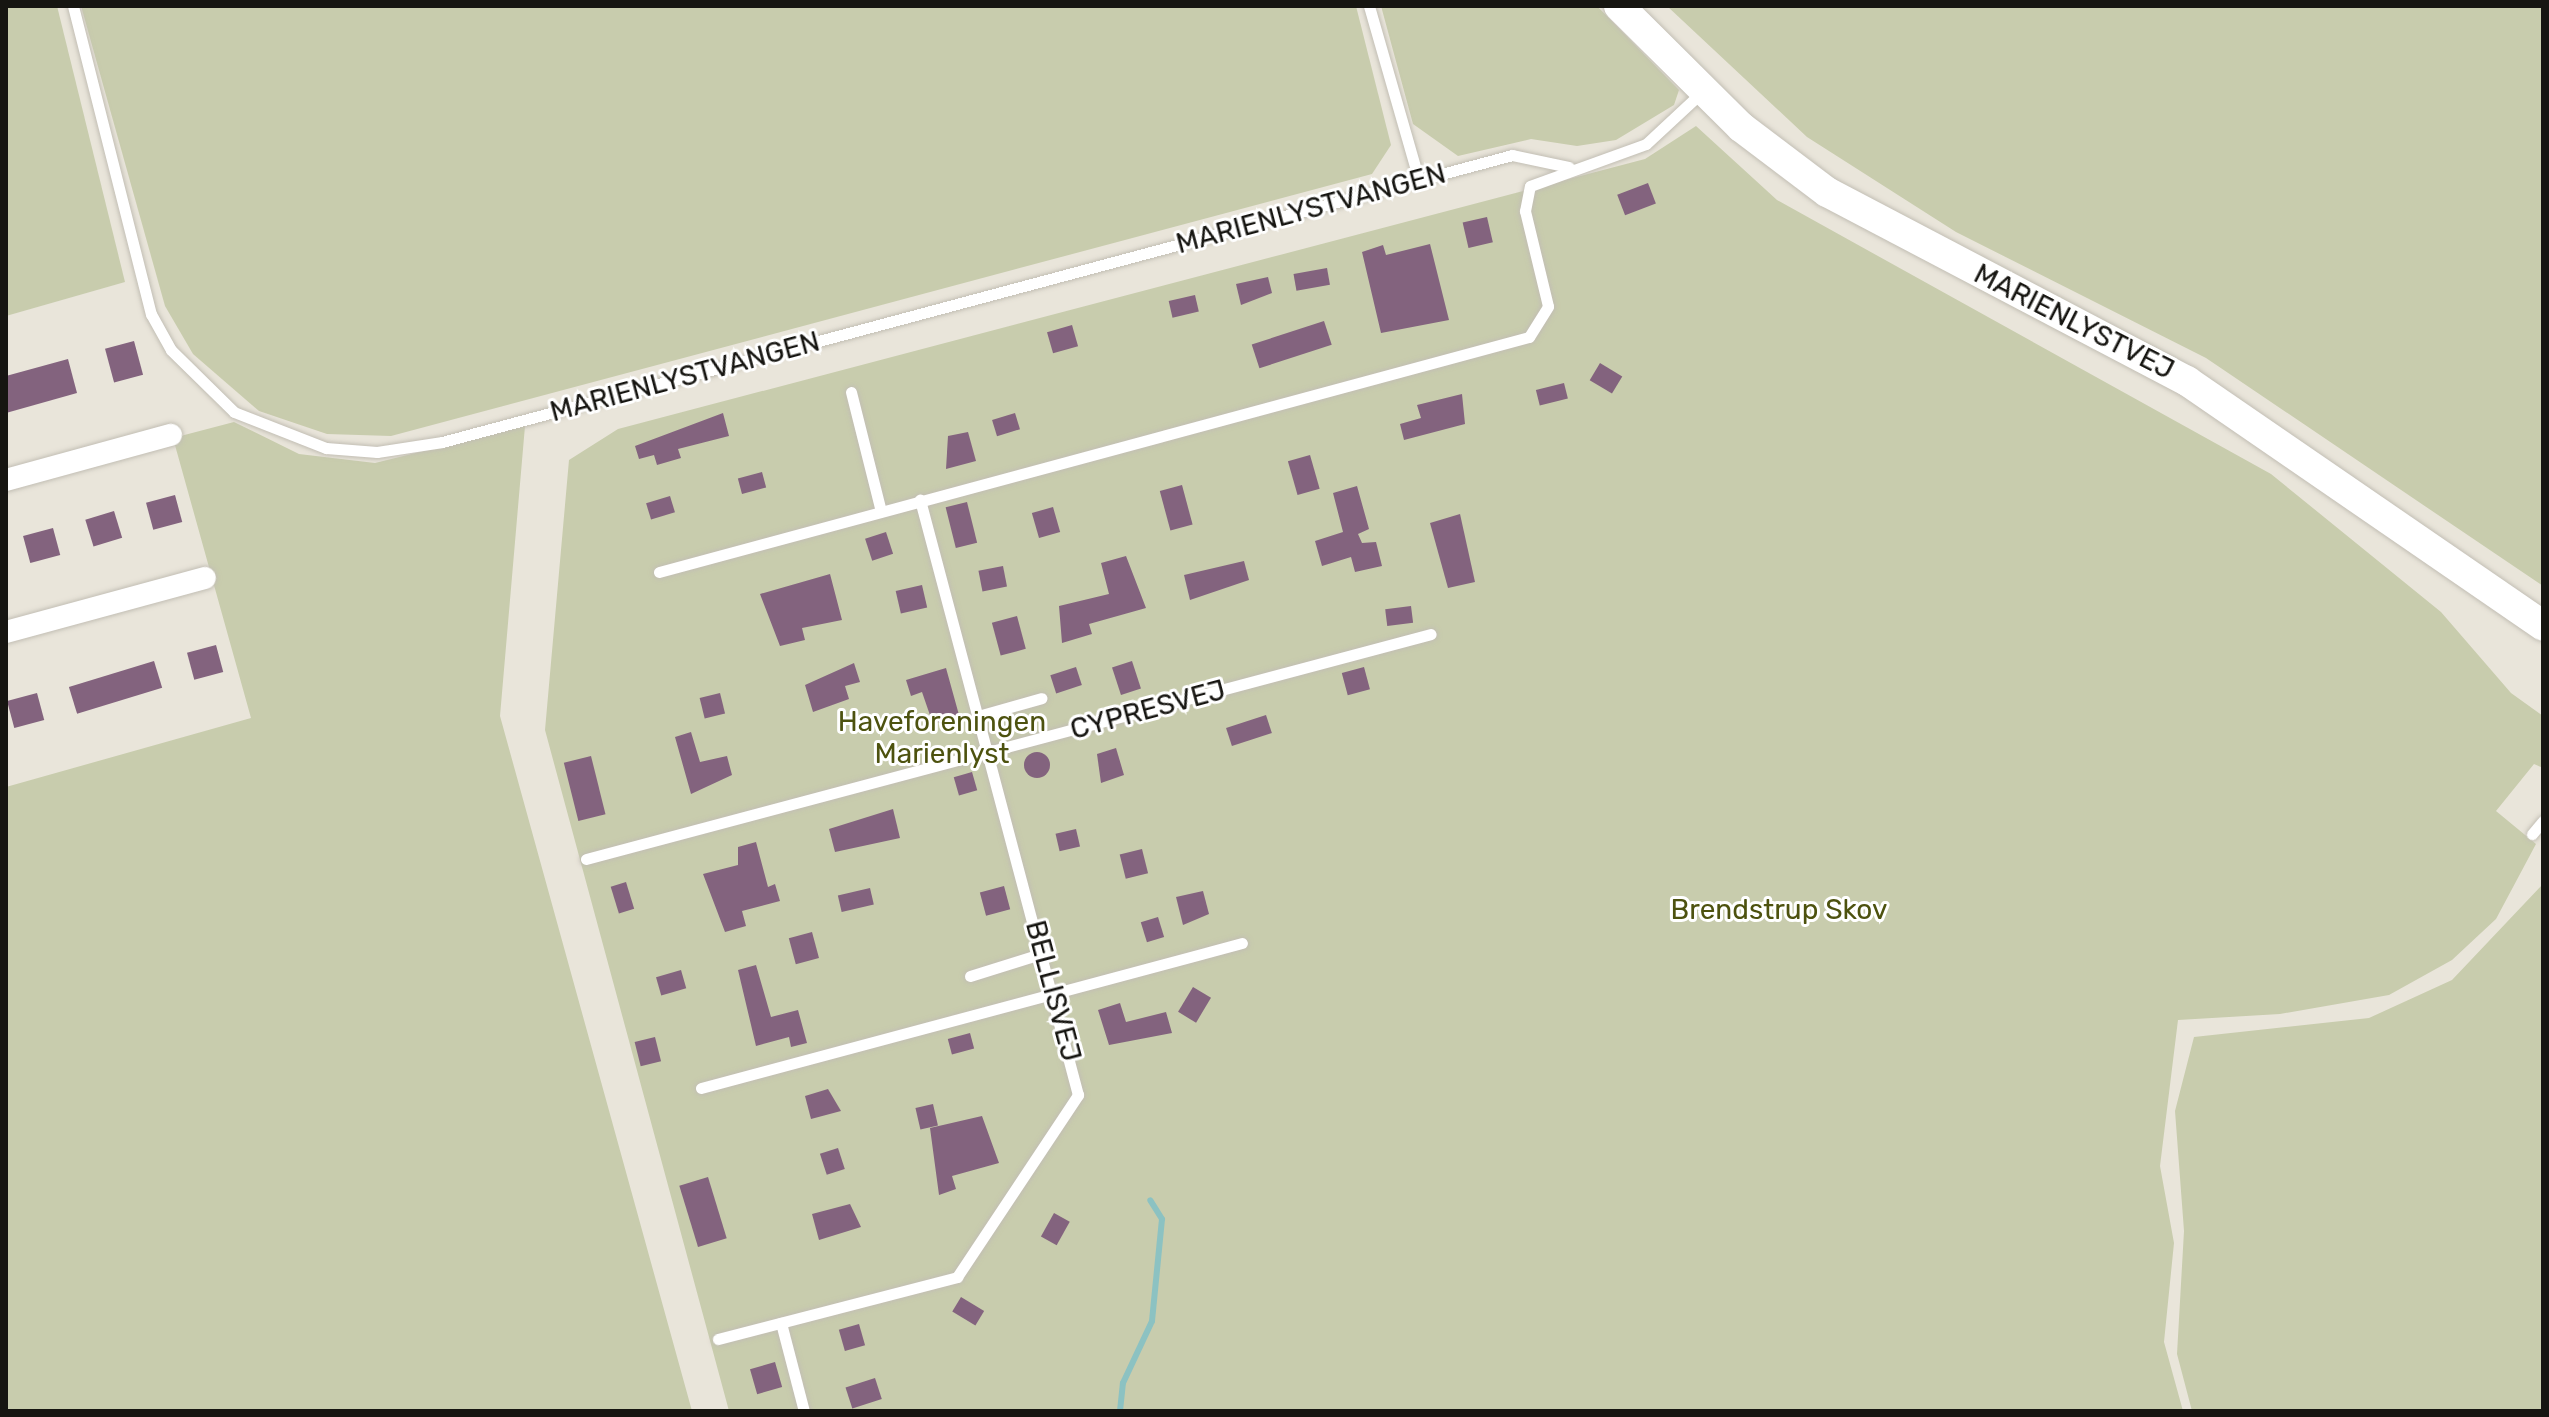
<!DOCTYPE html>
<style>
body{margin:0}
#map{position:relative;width:2549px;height:1417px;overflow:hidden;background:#e9e5da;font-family:Rubik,sans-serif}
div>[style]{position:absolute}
.green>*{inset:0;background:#c8ccad}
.stream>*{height:6px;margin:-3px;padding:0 3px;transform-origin:3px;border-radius:3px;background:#8cc2c2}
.building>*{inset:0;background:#83637e;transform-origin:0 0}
.round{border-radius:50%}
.roads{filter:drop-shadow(0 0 2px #c2beb4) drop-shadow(0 0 2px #c2beb4)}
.lane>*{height:11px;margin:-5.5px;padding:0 5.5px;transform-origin:5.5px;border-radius:5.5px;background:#fff}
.street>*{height:22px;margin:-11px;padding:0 11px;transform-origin:11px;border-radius:11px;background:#fff}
.secondary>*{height:30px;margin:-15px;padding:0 15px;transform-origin:15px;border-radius:15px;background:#fff}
span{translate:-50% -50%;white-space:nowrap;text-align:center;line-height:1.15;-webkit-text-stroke:6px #fff;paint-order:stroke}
.street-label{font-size:28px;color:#161511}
.park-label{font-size:28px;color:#4d520f}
.frame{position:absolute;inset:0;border:8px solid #161511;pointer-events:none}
</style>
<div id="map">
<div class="green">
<i style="clip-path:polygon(6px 6px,57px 6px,125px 282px,6px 316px)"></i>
<i style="clip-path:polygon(81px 6px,1356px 6px,1391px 145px,1372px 174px,391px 436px,327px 434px,259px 411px,193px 354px,165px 306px)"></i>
<i style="clip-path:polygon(1381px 6px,1597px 6px,1679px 90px,1674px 105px,1616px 140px,1577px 146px,1531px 139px,1458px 156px,1413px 124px)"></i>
<i style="clip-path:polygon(1667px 6px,2543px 6px,2543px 586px,2206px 358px,1956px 232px,1807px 137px)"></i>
<i style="clip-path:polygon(1696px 126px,1777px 200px,2271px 474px,2441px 612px,2511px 693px,2543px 716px,2543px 768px,2534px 764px,2496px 811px,2536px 844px,2496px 919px,2452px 960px,2389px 995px,2280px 1014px,2178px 1020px,2160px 1166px,2174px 1243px,2164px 1342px,2183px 1411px,729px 1411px,545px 730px,569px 460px,618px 429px,1645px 159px)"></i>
<i style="clip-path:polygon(234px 422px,299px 454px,375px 463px,525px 426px,500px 716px,692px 1411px,6px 1411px,6px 787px,251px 718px,173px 438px)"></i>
<i style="clip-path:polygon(2543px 884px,2543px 1411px,2192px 1411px,2177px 1354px,2184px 1231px,2175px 1111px,2194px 1037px,2369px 1018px,2452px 980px)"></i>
</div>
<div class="stream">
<i style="left:1120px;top:1411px;width:28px;rotate:-84deg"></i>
<i style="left:1123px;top:1383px;width:68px;rotate:-64.9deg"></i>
<i style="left:1152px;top:1321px;width:102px;rotate:-84.4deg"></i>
<i style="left:1162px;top:1219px;width:22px;rotate:-122deg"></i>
</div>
<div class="building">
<i style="left:1648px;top:183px;width:22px;height:33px;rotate:69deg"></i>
<i style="left:1487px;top:217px;width:26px;height:25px;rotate:77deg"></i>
<i style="clip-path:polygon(1430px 244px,1449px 320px,1381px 333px,1362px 252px,1383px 245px,1386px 255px)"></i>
<i style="left:1327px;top:268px;width:17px;height:34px;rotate:80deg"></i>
<i style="clip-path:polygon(1268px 277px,1272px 293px,1241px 305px,1236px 284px)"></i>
<i style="left:1195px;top:295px;width:17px;height:27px;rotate:77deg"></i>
<i style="left:1324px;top:321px;width:25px;height:76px;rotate:72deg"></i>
<i style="left:1072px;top:325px;width:22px;height:26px;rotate:74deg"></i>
<i style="left:134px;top:341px;width:35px;height:30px;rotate:75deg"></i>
<i style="clip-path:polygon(68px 359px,77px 393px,6px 413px,6px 376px)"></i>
<i style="left:1600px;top:363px;width:26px;height:20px;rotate:31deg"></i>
<i style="left:1564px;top:383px;width:16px;height:29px;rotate:76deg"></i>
<i style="clip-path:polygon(1462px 394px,1465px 424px,1404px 440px,1400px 424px,1421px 418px,1417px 405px)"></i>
<i style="clip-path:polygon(723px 413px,729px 436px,678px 449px,681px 458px,657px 465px,654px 455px,639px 459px,635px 446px)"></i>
<i style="left:1015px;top:413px;width:17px;height:24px;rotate:73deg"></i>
<i style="clip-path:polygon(968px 432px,976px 461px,946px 469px,948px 436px)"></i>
<i style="left:1310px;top:455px;width:35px;height:23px;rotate:74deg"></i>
<i style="left:762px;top:472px;width:16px;height:25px;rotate:75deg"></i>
<i style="left:1182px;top:485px;width:41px;height:23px;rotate:75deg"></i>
<i style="clip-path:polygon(1357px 486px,1369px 529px,1358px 534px,1362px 543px,1376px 542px,1382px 566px,1355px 572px,1351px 557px,1322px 566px,1315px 541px,1343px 532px,1333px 493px)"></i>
<i style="left:175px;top:495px;width:28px;height:30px;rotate:75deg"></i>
<i style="left:670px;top:496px;width:17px;height:25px;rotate:73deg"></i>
<i style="left:967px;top:502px;width:42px;height:22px;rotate:76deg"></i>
<i style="left:1053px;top:507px;width:26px;height:22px;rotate:74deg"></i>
<i style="left:114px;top:511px;width:28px;height:30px;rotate:73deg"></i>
<i style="clip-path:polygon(1460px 514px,1475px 582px,1448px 588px,1430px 523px)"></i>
<i style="left:53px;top:528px;width:28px;height:31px;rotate:75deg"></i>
<i style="left:886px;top:532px;width:23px;height:22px;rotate:72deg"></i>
<i style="clip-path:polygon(1126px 556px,1146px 608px,1089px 624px,1092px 634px,1062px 643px,1059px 606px,1109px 594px,1101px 563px)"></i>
<i style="clip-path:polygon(1244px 561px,1249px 580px,1190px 600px,1184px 575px)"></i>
<i style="left:1003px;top:566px;width:21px;height:25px;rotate:79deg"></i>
<i style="clip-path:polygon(830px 574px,842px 620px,802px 628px,805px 640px,780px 646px,760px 594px)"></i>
<i style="left:922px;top:585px;width:23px;height:27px;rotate:77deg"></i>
<i style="left:1411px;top:606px;width:17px;height:26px;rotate:83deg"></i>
<i style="left:1017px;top:616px;width:34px;height:26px;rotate:75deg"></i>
<i style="left:216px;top:645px;width:28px;height:30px;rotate:75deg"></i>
<i style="left:154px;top:661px;width:28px;height:89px;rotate:73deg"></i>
<i style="left:1132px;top:661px;width:29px;height:21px;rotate:72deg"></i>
<i style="clip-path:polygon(854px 663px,860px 682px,845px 686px,849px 699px,813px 712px,805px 685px)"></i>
<i style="left:1076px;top:667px;width:19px;height:27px;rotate:72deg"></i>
<i style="left:1364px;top:667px;width:23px;height:23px;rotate:75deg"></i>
<i style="clip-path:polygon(946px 668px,959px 715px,933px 724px,922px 692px,911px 696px,906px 680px)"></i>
<i style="left:37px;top:693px;width:28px;height:31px;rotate:75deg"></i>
<i style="left:720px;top:693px;width:21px;height:21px;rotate:76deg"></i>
<i style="left:1266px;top:715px;width:19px;height:42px;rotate:72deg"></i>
<i style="clip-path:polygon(691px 732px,700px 762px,727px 756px,732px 775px,691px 794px,675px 737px)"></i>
<i style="clip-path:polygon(1116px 748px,1124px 775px,1101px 783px,1097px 754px)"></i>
<i class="round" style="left:1024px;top:752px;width:26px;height:26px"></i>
<i style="left:591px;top:756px;width:60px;height:28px;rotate:76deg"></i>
<i style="left:972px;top:772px;width:19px;height:19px;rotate:74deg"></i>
<i style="clip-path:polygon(893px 809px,900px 838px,835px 852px,829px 829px)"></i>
<i style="left:1076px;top:829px;width:18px;height:21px;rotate:77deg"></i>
<i style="clip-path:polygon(756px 842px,768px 887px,775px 884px,780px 901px,742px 911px,746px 926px,725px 932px,703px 874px,738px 865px,738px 847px)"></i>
<i style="left:1142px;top:849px;width:25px;height:23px;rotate:76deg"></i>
<i style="left:626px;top:882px;width:28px;height:16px;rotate:73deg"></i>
<i style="left:1004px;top:886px;width:24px;height:25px;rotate:75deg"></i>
<i style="left:870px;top:888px;width:17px;height:33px;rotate:77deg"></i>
<i style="clip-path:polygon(1203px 891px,1209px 914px,1183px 925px,1176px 897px)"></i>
<i style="left:1158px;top:917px;width:21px;height:18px;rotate:73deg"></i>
<i style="left:812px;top:932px;width:27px;height:24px;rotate:75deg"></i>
<i style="clip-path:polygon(756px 965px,771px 1017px,798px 1010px,807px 1043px,791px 1047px,789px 1037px,756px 1046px,738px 970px)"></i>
<i style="left:681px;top:970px;width:19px;height:26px;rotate:74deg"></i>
<i style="left:1193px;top:987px;width:21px;height:29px;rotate:31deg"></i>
<i style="clip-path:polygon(1120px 1003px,1126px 1022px,1166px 1012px,1172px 1033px,1109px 1045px,1098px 1010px)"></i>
<i style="left:970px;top:1033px;width:16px;height:23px;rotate:75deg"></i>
<i style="left:655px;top:1037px;width:25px;height:21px;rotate:76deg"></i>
<i style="clip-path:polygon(828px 1089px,841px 1111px,811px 1119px,805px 1096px)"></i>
<i style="left:933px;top:1104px;width:22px;height:18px;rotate:77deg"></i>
<i style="clip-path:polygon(982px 1116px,999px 1163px,952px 1176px,956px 1189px,939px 1195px,930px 1128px)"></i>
<i style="left:838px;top:1148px;width:22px;height:19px;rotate:72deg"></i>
<i style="left:708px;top:1177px;width:64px;height:30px;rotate:73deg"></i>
<i style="clip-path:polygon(850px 1204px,861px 1227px,819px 1240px,812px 1214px)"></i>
<i style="left:1054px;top:1213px;width:18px;height:27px;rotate:29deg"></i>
<i style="left:961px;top:1297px;width:27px;height:17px;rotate:31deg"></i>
<i style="left:859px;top:1324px;width:22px;height:21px;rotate:74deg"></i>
<i style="left:775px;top:1362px;width:26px;height:26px;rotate:74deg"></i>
<i style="left:875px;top:1378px;width:22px;height:31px;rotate:72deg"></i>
</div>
<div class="roads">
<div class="lane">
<i style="left:73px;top:6px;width:318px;rotate:75.8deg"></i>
<i style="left:151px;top:314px;width:41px;rotate:60.9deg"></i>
<i style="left:171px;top:350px;width:88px;rotate:44.5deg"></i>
<i style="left:234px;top:412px;width:99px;rotate:21.4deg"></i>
<i style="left:326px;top:448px;width:51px;rotate:4.5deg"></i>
<i style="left:377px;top:452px;width:66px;rotate:-8.7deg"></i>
<i style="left:442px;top:442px;width:1108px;rotate:-15.01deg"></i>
<i style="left:1512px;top:155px;width:58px;rotate:11.9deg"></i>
<i style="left:1369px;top:6px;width:181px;rotate:74deg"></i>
<i style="left:851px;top:392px;width:123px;rotate:75.9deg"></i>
<i style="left:659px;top:572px;width:901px;rotate:-15.12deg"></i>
<i style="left:1529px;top:337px;width:36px;rotate:-58deg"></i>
<i style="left:1548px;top:306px;width:98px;rotate:-103.6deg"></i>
<i style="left:1525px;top:211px;width:25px;rotate:-79deg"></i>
<i style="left:1530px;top:186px;width:123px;rotate:-19.9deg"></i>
<i style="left:1646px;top:144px;width:78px;rotate:-42.9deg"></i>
<i style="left:978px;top:716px;width:66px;rotate:-15.7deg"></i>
<i style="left:2532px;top:834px;width:17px;rotate:-50deg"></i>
<i style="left:586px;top:859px;width:874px;rotate:-14.91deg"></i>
<i style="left:970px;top:976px;width:77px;rotate:-17.3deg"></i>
<i style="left:701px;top:1088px;width:560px;rotate:-15deg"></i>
<i style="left:781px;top:1323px;width:91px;rotate:75.4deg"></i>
<i style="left:718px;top:1339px;width:247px;rotate:-14.5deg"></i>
<i style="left:957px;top:1277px;width:219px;rotate:-56.4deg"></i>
<i style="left:1078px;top:1095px;width:616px;rotate:-104.87deg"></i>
</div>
<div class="street">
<i style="left:6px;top:480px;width:171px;rotate:-15.3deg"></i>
<i style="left:6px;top:632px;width:206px;rotate:-15.2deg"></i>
</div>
<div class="secondary">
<i style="left:1619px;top:6px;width:172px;rotate:44.8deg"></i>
<i style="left:1741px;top:127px;width:108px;rotate:37.1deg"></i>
<i style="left:1827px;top:192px;width:407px;rotate:27.7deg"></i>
<i style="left:2187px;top:381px;width:432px;rotate:34.5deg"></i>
</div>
</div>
<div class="street-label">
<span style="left:1311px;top:209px;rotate:-15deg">MARIENLYSTVANGEN</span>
<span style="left:2074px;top:322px;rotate:27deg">MARIENLYSTVEJ</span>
<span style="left:685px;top:377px;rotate:-15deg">MARIENLYSTVANGEN</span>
<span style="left:1148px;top:710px;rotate:-15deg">CYPRESVEJ</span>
<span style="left:1053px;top:991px;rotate:75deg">BELLISVEJ</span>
</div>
<div class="park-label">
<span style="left:942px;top:738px">Haveforeningen<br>Marienlyst</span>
<span style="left:1779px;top:910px">Brendstrup Skov</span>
</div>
<div class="frame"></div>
</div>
